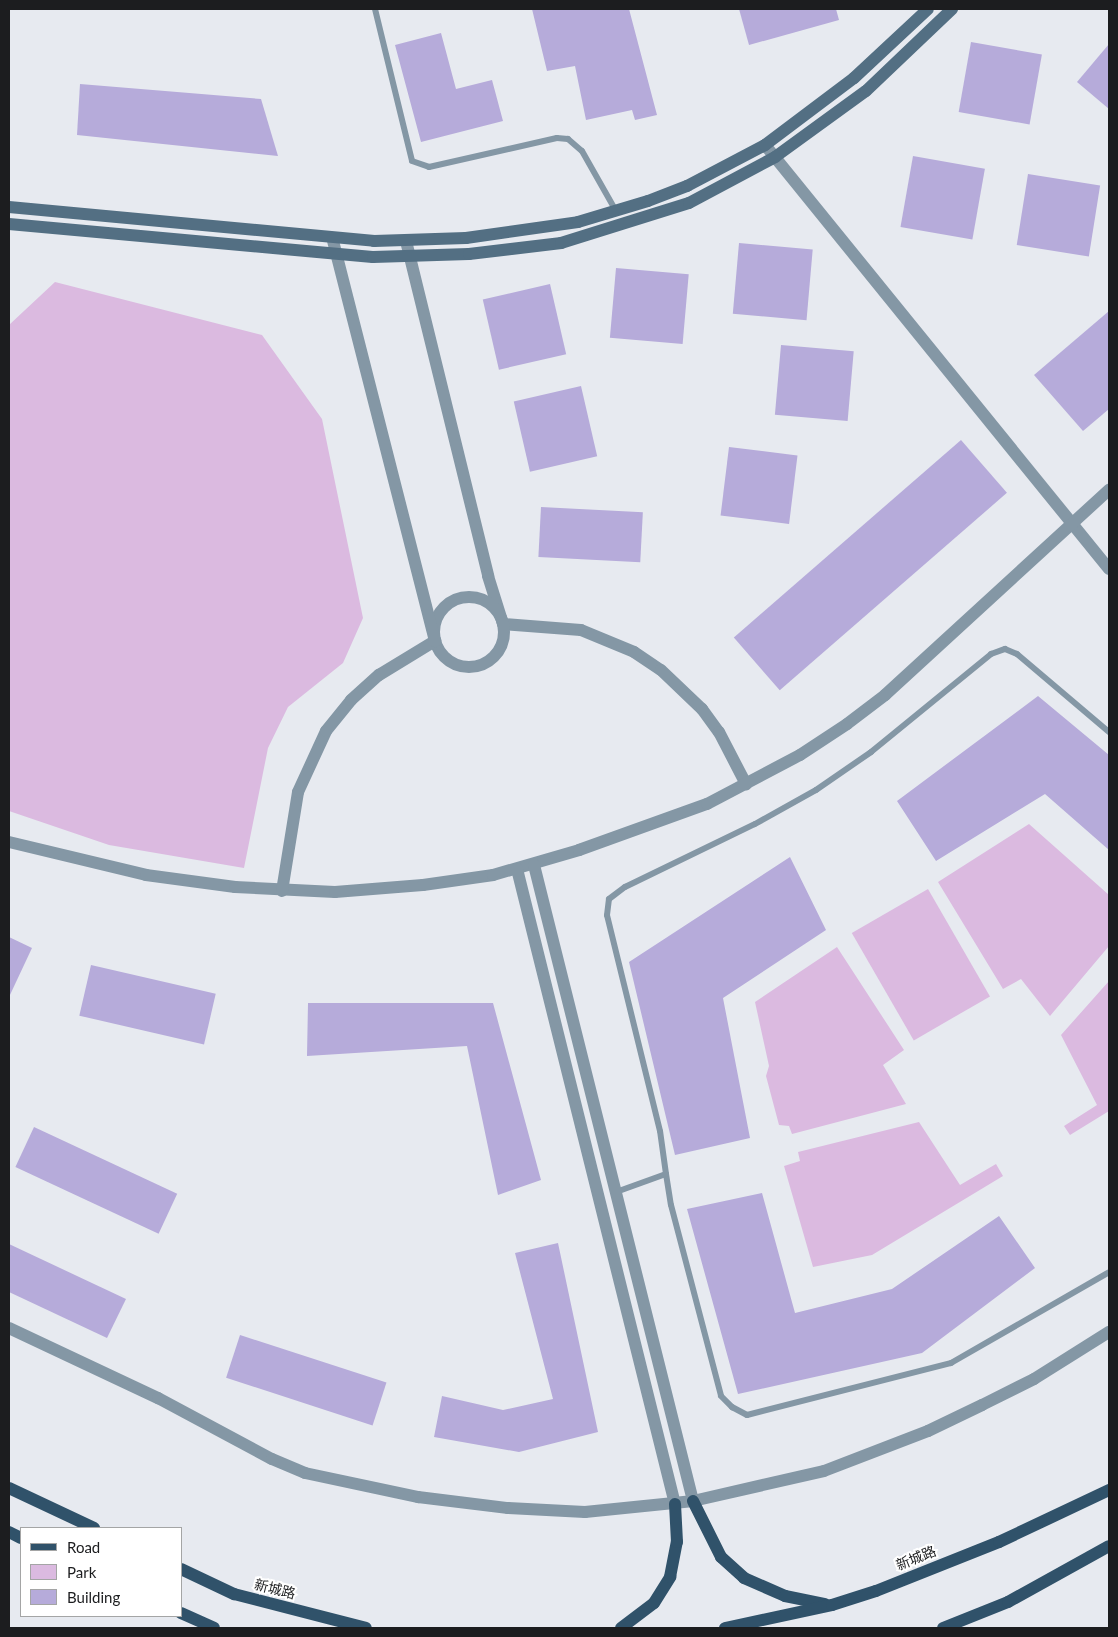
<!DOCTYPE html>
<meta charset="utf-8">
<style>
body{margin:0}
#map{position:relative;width:1118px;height:1637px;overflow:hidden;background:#e7eaf0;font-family:Lato,"Noto Sans SC",sans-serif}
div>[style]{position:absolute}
.green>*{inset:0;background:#dbbae0;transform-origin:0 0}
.building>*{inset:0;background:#b6abda;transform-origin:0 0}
.service>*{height:6px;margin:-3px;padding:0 3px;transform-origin:3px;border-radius:3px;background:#8497a5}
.minor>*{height:12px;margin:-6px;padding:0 6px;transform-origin:6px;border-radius:6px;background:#8497a5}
.minor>.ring{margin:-6px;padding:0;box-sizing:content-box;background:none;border:12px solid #8497a5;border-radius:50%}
.tertiary>*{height:12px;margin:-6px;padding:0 6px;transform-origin:6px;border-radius:6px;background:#8497a5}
.secondary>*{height:12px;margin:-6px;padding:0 6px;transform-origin:6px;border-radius:6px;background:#536f83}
.primary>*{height:12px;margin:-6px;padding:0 6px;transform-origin:6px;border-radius:6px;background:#30526a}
span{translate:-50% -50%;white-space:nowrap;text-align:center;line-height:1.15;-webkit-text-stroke:4px #fff;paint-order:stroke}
.street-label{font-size:14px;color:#1c1d1f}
.frame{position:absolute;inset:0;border:10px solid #1c1d1f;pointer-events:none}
.legend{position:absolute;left:20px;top:1527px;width:162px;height:90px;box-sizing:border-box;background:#fff;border:1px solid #a4a5a5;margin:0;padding:6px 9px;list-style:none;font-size:15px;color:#1c1d1f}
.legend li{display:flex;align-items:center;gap:10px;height:25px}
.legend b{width:25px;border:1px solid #a4a5a5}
</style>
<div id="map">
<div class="green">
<i style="clip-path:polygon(55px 282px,262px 335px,322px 419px,363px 618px,343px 663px,288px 707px,268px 748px,244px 868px,109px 845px,9px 811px,9px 325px)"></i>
<i style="clip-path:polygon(1029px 824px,1109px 895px,1109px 946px,1050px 1016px,1021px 979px,1003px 989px,938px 882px)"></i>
<i style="left:928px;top:889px;width:124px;height:88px;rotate:60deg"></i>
<i style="clip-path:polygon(837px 947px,904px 1050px,883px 1065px,906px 1104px,792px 1134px,789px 1126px,779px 1125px,766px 1076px,769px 1066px,755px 1002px)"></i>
<i style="clip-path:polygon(1109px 981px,1109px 1111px,1070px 1135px,1064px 1126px,1097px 1105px,1061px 1035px)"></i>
<i style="clip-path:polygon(919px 1122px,960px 1185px,996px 1164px,1003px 1176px,872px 1255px,813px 1267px,784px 1166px,800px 1161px,798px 1152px)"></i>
</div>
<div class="building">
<i style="clip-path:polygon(532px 9px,629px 9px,657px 115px,635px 120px,632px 110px,586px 120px,575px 66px,547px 71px)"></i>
<i style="clip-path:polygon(739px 9px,836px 9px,839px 20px,749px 45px)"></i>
<i style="clip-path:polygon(441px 33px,456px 89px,492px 80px,503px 121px,421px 142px,395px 45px)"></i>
<i style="left:971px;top:42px;width:72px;height:71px;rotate:10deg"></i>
<i style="clip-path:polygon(1109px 44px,1109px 109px,1077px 82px)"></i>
<i style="clip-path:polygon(80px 84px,261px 99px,278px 156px,77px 135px)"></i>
<i style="left:913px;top:156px;width:73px;height:72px;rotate:10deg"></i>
<i style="left:1028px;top:174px;width:73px;height:72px;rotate:9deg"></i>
<i style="left:739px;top:243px;width:74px;height:71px;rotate:5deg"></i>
<i style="left:616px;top:268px;width:73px;height:70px;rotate:5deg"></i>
<i style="left:550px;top:284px;width:72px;height:69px;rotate:77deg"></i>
<i style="clip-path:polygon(1109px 311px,1109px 409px,1083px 431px,1034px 375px)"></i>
<i style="left:781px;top:345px;width:73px;height:70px;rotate:5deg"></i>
<i style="left:581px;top:386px;width:72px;height:69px;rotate:77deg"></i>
<i style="left:961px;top:440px;width:70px;height:301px;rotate:49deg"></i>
<i style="left:729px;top:447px;width:69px;height:69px;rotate:7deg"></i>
<i style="left:541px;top:507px;width:102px;height:50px;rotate:3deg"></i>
<i style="clip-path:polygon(1038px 696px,1109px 755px,1109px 850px,1045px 794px,936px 861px,897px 801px)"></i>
<i style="clip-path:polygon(790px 857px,826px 930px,723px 998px,750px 1138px,675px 1155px,629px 962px)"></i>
<i style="clip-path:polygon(9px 937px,32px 948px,9px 997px)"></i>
<i style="left:91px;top:965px;width:128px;height:52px;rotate:13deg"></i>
<i style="clip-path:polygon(308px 1003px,493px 1003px,541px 1180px,498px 1195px,467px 1046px,307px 1056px)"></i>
<i style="left:34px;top:1127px;width:158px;height:44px;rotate:25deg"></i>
<i style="clip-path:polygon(762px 1193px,795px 1313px,892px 1289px,999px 1216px,1035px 1268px,922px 1353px,738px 1394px,687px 1209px)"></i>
<i style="clip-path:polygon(558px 1243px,598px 1432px,519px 1452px,434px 1437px,442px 1396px,503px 1410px,553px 1399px,515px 1253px)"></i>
<i style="clip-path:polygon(9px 1244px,126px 1299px,107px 1338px,9px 1292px)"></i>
<i style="left:240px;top:1335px;width:154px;height:45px;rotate:18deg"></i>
</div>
<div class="service">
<i style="left:375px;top:9px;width:156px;rotate:76.3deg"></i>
<i style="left:412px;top:161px;width:18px;rotate:19deg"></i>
<i style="left:429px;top:167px;width:131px;rotate:-12.8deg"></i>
<i style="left:557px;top:138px;width:11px;rotate:5deg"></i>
<i style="left:568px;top:139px;width:18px;rotate:41deg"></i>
<i style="left:582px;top:151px;width:69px;rotate:60.5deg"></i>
<i style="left:666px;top:1174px;width:31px;rotate:81deg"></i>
<i style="left:671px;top:1205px;width:197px;rotate:75.3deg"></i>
<i style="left:721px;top:1396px;width:16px;rotate:45deg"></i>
<i style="left:732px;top:1407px;width:17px;rotate:28deg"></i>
<i style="left:747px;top:1415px;width:211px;rotate:-14.3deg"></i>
<i style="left:951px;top:1363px;width:182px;rotate:-29.9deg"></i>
<i style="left:616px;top:1192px;width:53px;rotate:-19.8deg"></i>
<i style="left:666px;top:1174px;width:43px;rotate:-97.9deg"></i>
<i style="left:660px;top:1131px;width:222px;rotate:-103.8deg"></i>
<i style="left:607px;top:915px;width:16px;rotate:-83deg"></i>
<i style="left:609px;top:899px;width:20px;rotate:-37deg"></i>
<i style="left:625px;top:887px;width:144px;rotate:-25.9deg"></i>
<i style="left:755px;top:824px;width:70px;rotate:-29.1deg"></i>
<i style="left:816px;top:790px;width:67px;rotate:-34.6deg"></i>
<i style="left:871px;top:752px;width:155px;rotate:-39.2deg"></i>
<i style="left:991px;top:654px;width:15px;rotate:-20deg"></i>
<i style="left:1005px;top:649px;width:13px;rotate:23deg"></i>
<i style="left:1017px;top:654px;width:121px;rotate:40.3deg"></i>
</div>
<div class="minor">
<i style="left:765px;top:145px;width:546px;rotate:50.95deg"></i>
<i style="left:406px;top:241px;width:345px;rotate:76.2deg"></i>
<i style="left:488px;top:576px;width:50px;rotate:72.6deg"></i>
<i style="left:503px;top:624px;width:78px;rotate:4.4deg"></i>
<i style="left:581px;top:630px;width:57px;rotate:22.5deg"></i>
<i style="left:634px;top:652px;width:32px;rotate:34deg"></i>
<i style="left:661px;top:670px;width:57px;rotate:43.6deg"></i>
<i style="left:702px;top:709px;width:29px;rotate:54deg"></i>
<i style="left:719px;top:732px;width:59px;rotate:62.6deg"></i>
<i class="ring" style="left:434px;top:597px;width:58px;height:58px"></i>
<i style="left:9px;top:842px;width:141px;rotate:13.5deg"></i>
<i style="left:146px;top:875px;width:90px;rotate:7.7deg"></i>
<i style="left:235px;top:887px;width:100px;rotate:2.9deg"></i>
<i style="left:335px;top:892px;width:88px;rotate:-4.5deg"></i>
<i style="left:423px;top:885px;width:71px;rotate:-8.1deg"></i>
<i style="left:493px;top:875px;width:90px;rotate:-16.2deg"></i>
<i style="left:579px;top:850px;width:136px;rotate:-19.8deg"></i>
<i style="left:707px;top:804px;width:105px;rotate:-27.8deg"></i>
<i style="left:800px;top:755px;width:56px;rotate:-33.4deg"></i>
<i style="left:847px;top:724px;width:48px;rotate:-37.3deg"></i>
<i style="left:885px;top:695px;width:304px;rotate:-42.5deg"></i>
<i style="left:534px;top:865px;width:656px;rotate:75.96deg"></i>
<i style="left:517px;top:869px;width:654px;rotate:76.03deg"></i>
<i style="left:282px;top:891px;width:100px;rotate:-80.8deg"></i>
<i style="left:298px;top:792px;width:67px;rotate:-65.3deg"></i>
<i style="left:326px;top:731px;width:40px;rotate:-51deg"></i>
<i style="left:351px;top:700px;width:38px;rotate:-42deg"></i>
<i style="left:379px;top:675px;width:66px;rotate:-31.3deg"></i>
<i style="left:435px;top:641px;width:416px;rotate:-104.3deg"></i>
</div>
<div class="tertiary">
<i style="left:9px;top:1328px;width:165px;rotate:25.2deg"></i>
<i style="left:158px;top:1398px;width:129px;rotate:28.2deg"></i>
<i style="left:272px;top:1459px;width:36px;rotate:23deg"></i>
<i style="left:305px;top:1473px;width:116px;rotate:12deg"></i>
<i style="left:418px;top:1497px;width:91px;rotate:7deg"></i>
<i style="left:508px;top:1508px;width:77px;rotate:3deg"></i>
<i style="left:585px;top:1512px;width:109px;rotate:-5.8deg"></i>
<i style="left:693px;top:1501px;width:134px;rotate:-12.9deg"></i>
<i style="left:824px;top:1471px;width:111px;rotate:-21deg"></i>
<i style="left:928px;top:1431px;width:60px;rotate:-25.7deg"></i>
<i style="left:982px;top:1405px;width:58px;rotate:-26.6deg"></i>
<i style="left:1034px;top:1379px;width:89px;rotate:-32.1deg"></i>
</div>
<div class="secondary">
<i style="left:9px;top:207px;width:367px;rotate:5.3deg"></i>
<i style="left:374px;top:241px;width:92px;rotate:-1.9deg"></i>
<i style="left:466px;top:238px;width:113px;rotate:-8.1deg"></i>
<i style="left:578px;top:222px;width:73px;rotate:-16.7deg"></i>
<i style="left:648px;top:201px;width:42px;rotate:-21deg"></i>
<i style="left:687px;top:186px;width:88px;rotate:-27.7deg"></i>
<i style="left:765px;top:145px;width:111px;rotate:-37deg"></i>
<i style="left:854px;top:78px;width:101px;rotate:-43deg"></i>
<i style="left:9px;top:224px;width:365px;rotate:5.2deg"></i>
<i style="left:373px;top:257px;width:96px;rotate:-1.8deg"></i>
<i style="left:469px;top:254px;width:93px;rotate:-6.8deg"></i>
<i style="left:561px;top:243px;width:134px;rotate:-17.4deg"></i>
<i style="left:689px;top:203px;width:98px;rotate:-28.1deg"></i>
<i style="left:775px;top:157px;width:112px;rotate:-36deg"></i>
<i style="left:866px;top:91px;width:119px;rotate:-43.6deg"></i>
</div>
<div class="primary">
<i style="left:9px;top:1488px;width:94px;rotate:25.2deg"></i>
<i style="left:693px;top:1501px;width:63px;rotate:63.4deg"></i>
<i style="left:721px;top:1557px;width:31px;rotate:42deg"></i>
<i style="left:744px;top:1578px;width:45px;rotate:23.7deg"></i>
<i style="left:785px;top:1596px;width:41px;rotate:11.3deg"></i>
<i style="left:9px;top:1532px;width:13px;rotate:27deg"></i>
<i style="left:181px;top:1569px;width:59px;rotate:25.3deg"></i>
<i style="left:234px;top:1594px;width:136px;rotate:14.4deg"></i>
<i style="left:181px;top:1613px;width:36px;rotate:24deg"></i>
<i style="left:621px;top:1628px;width:41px;rotate:-37.1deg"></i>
<i style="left:654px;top:1603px;width:31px;rotate:-58deg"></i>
<i style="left:670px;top:1577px;width:36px;rotate:-79deg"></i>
<i style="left:677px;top:1542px;width:38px;rotate:-93deg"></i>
<i style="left:725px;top:1628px;width:109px;rotate:-12.1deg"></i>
<i style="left:832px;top:1605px;width:46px;rotate:-17.7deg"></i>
<i style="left:876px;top:1591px;width:132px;rotate:-21.7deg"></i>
<i style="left:999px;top:1542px;width:122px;rotate:-25.3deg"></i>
<i style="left:943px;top:1628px;width:70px;rotate:-21.8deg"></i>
<i style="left:1008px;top:1602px;width:115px;rotate:-29deg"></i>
</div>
<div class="street-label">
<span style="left:916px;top:1558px;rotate:-22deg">新城路</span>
<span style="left:275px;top:1589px;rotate:14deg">新城路</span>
</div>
<div class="frame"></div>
<ul class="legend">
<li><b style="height:6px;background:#30526a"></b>Road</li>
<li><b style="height:14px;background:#dbbae0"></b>Park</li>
<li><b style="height:14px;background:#b6abda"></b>Building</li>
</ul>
</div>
